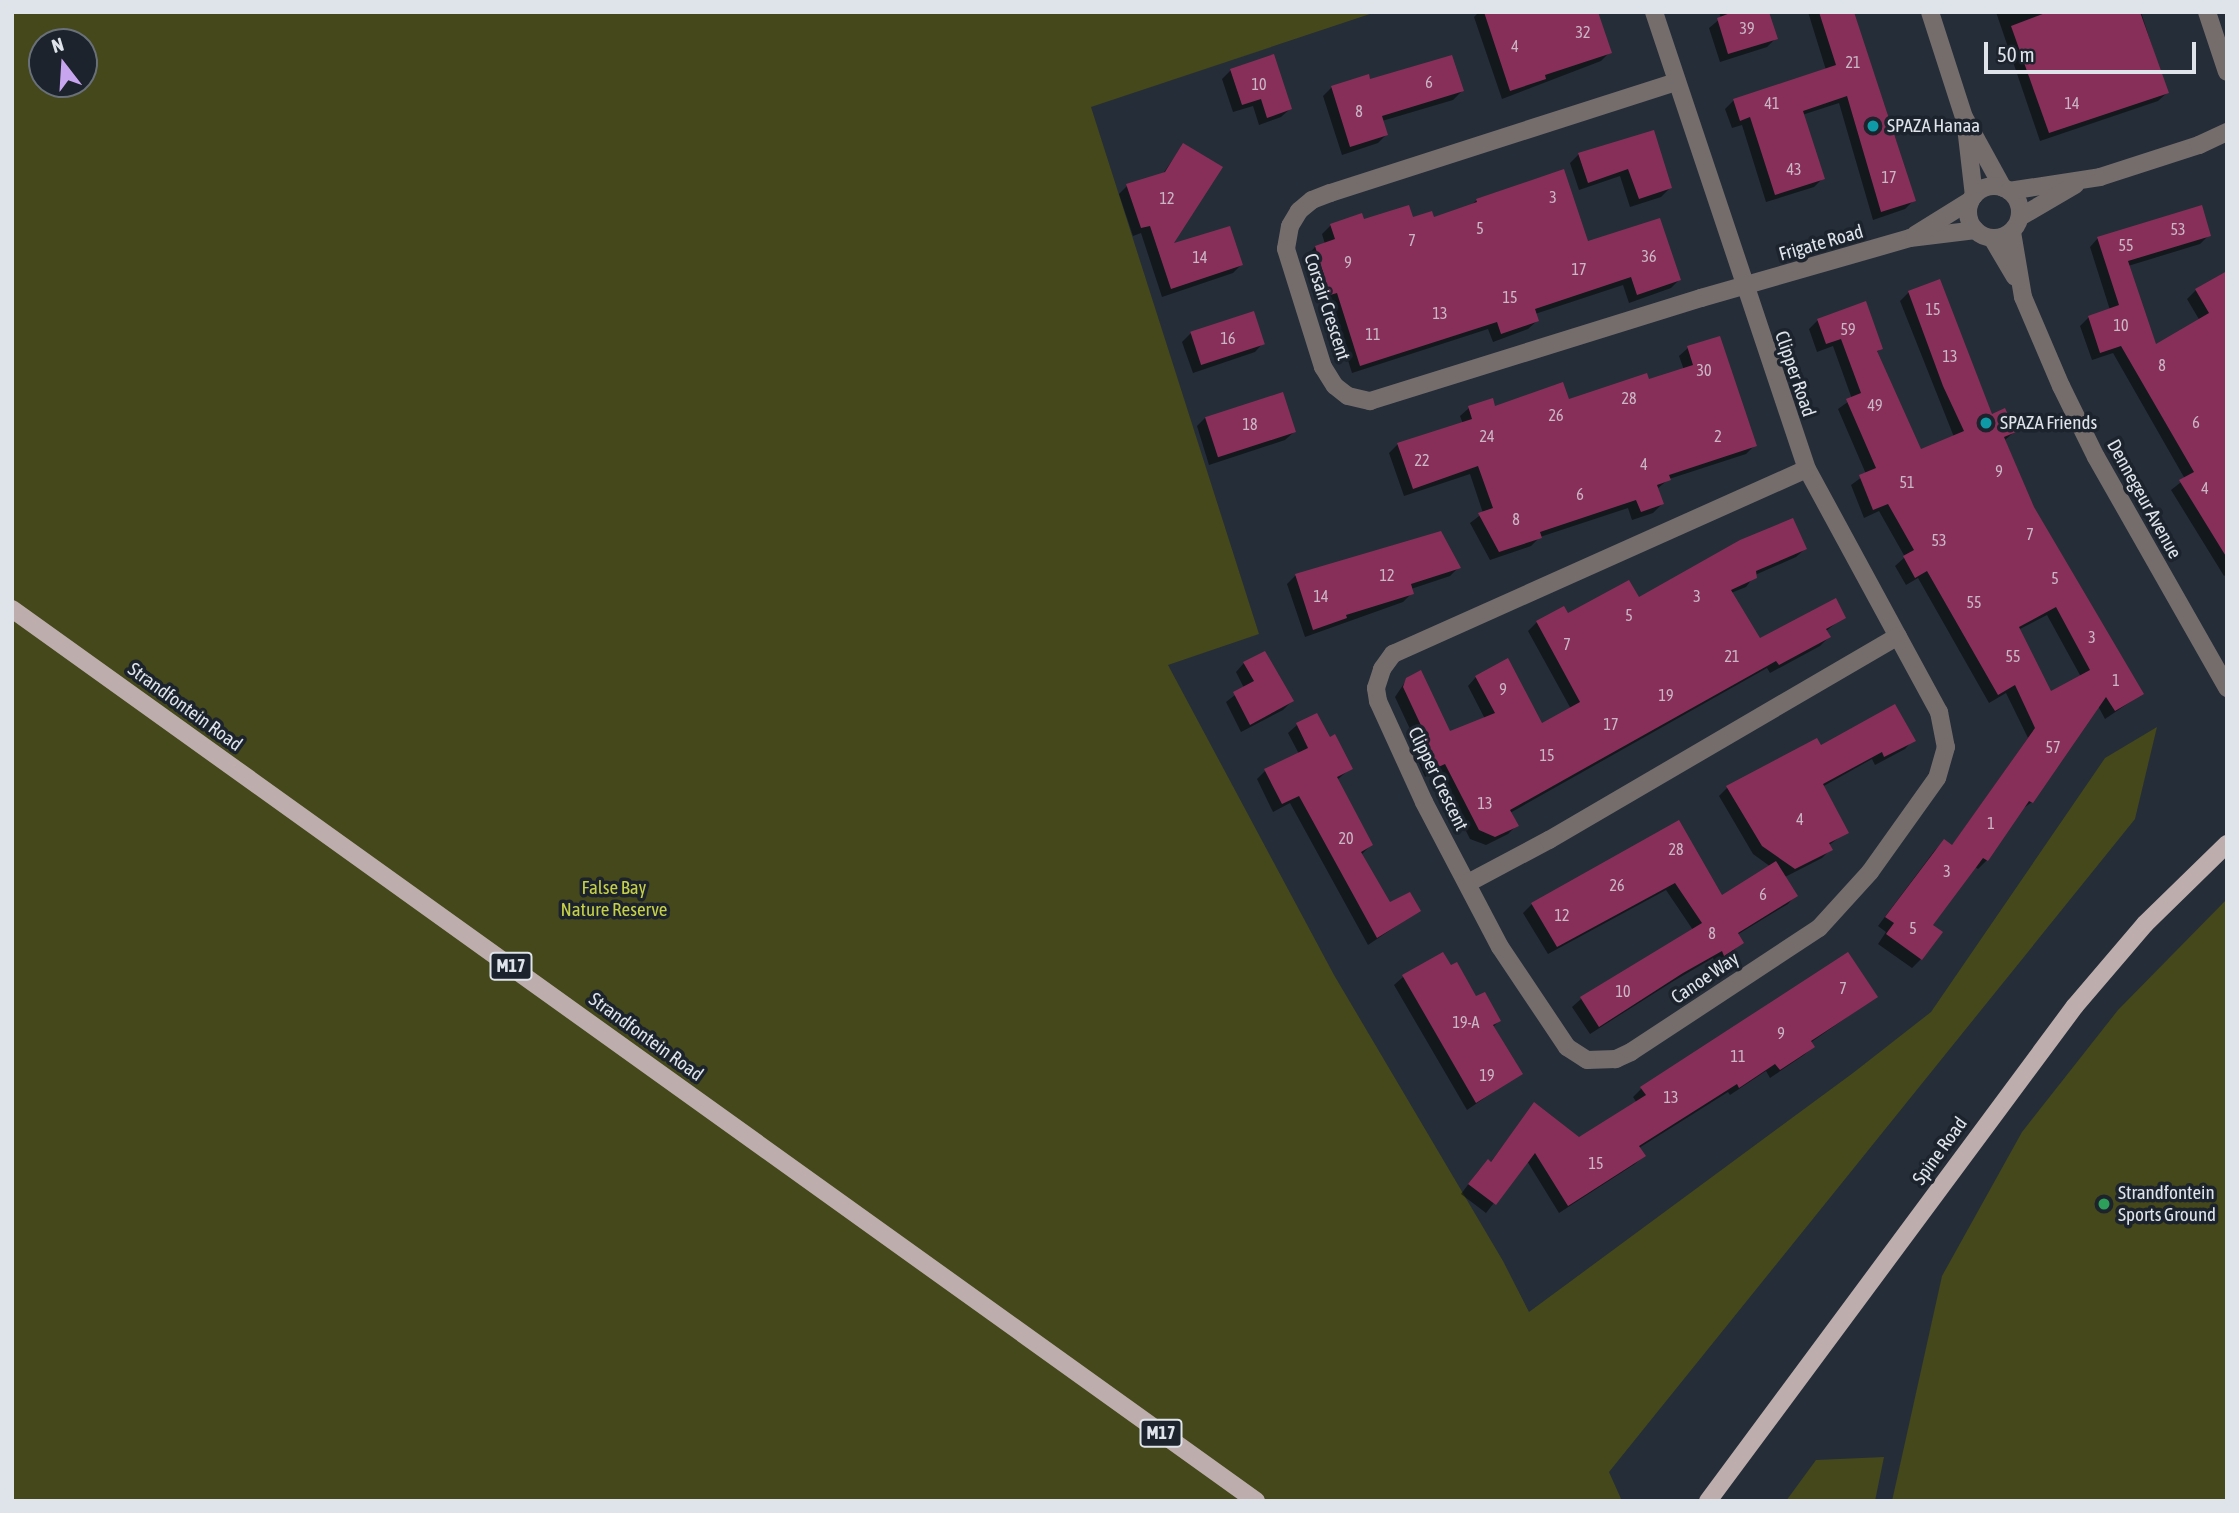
<!DOCTYPE html>
<style>
body{margin:0}
#map{position:relative;width:2239px;height:1513px;overflow:hidden;background:#252d38;font-family:"Asap Condensed",sans-serif}
div>[style]{position:absolute}
.green>*{inset:0;background:#44481a}
.shadow>*{inset:0;background:#0007}
.building>*{inset:0;background:#882f59;transform-origin:0 0}
.minor>*{height:18px;margin:-9px;padding:0 9px;transform-origin:9px;border-radius:9px;background:#756d6c}
.minor>.ring{margin:-9px;padding:0;box-sizing:content-box;background:none;border:18px solid #756d6c;border-radius:50%}
.major>*{height:18px;margin:-9px;padding:0 9px;transform-origin:9px;border-radius:9px;background:#bdadac}
.dots>*{width:19px;height:19px;translate:-50% -50%;box-sizing:border-box;border:4px solid #1c232d;border-radius:50%}
span{translate:-50% -50%;white-space:nowrap;text-align:center;line-height:1.15;-webkit-text-stroke:7px #1c232d;paint-order:stroke}
.number-label{font-size:16px;color:#c9b7c6}
.number-label span{-webkit-text-stroke-width:0}
.shield-label span{padding:2px 5px;background:#1c232d;border:2px solid;border-radius:5px;-webkit-text-stroke-width:0}
.shield-label{font-size:18px;color:#dfe4eb;font-weight:700}
.poi-label{font-size:19px;color:#dfe4eb}
.left{translate:0 -50%;text-align:left}
.street-label{font-size:19px;color:#dfe4eb}
.park-label{font-size:19px;color:#c6d146}
.frame{position:absolute;inset:0;border:14px solid #dfe4eb;pointer-events:none}
.north{position:absolute;left:28px;top:28px;width:70px;height:70px;box-sizing:border-box;background:#1c232d;border:2px solid #6a7079;border-radius:50%;rotate:343deg;font-size:19px;font-weight:700;line-height:28px;text-align:center;color:#dfe4eb}
.north::after{content:'';display:block;margin:auto;width:24px;height:32px;background:#c7a6ef;clip-path:polygon(50% 0,100% 100%,50% 72%,0 100%)}
.scale{position:absolute;left:1984px;top:42px;width:212px;height:32px;box-sizing:border-box;border:4px solid #dfe4eb;border-top:0;padding-left:9px;font-size:21px;line-height:24px;white-space:nowrap;color:#dfe4eb;-webkit-text-stroke:5px #1c232d;paint-order:stroke}
</style>
<div id="map">
<div class="green">
<i style="clip-path:polygon(evenodd,12px 12px,1376px 12px,1091px 107px,1259px 634px,1168px 665px,1334px 975px,1503px 1261px,1529px 1312px,1853px 1073px,1931px 1012px,2105px 758px,2157px 727px,2135px 819px,1609px 1472px,1622px 1501px,12px 1501px,12px 12px,42px 42px,84px 42px,84px 84px,42px 84px,42px 42px)"></i>
<i style="clip-path:polygon(2227px 899px,2227px 1501px,1892px 1501px,1942px 1276px,2022px 1132px,2118px 1010px)"></i>
<i style="clip-path:polygon(1884px 1457px,1875px 1501px,1786px 1501px,1816px 1460px)"></i>
</div>
<div class="shadow">
<i style="clip-path:polygon(1479px 12px,1596px 12px,1610px 52px,1601px 61px,1502px 99px,1474px 17px)"></i>
<i style="clip-path:polygon(1719px 12px,1767px 12px,1776px 38px,1767px 47px,1720px 62px,1709px 28px,1721px 18px)"></i>
<i style="clip-path:polygon(1808px 12px,1853px 12px,1914px 200px,1905px 209px,1873px 220px,1839px 103px,1802px 115px,1823px 178px,1814px 187px,1766px 202px,1742px 125px,1732px 128px,1725px 109px,1734px 100px,1826px 70px)"></i>
<i style="clip-path:polygon(1996px 12px,2141px 12px,2167px 93px,2158px 101px,2040px 141px)"></i>
<i style="clip-path:polygon(1231px 70px,1290px 109px,1281px 117px,1259px 125px,1253px 106px,1233px 112px,1222px 79px)"></i>
<i style="clip-path:polygon(1369px 81px,1462px 91px,1453px 100px,1382px 121px,1386px 135px,1378px 143px,1342px 155px,1323px 96px,1332px 87px)"></i>
<i style="clip-path:polygon(1653px 132px,1670px 188px,1661px 197px,1630px 207px,1620px 176px,1579px 190px,1570px 163px,1579px 154px)"></i>
<i style="clip-path:polygon(1183px 145px,1170px 247px,1241px 265px,1233px 273px,1162px 297px,1141px 233px,1133px 236px,1119px 194px,1127px 186px,1162px 175px)"></i>
<i style="clip-path:polygon(1477px 200px,1588px 244px,1679px 280px,1671px 288px,1629px 303px,1623px 285px,1535px 314px,1537px 321px,1528px 329px,1493px 342px,1488px 329px,1352px 373px,1329px 300px,1321px 302px,1307px 256px,1315px 247px,1325px 244px,1322px 234px,1331px 225px,1432px 219px,1471px 205px)"></i>
<i style="clip-path:polygon(2209px 235px,2200px 244px,2128px 266px,2156px 346px,2200px 321px,2187px 299px,2196px 290px,2227px 288px,2227px 574px,2224px 576px,2171px 490px,2185px 479px,2113px 353px,2092px 360px,2080px 326px,2089px 317px,2110px 310px,2090px 247px,2098px 238px)"></i>
<i style="clip-path:polygon(evenodd,1909px 292px,1991px 416px,2014px 432px,2005px 440px,2033px 508px,2142px 694px,2105px 719px,2098px 706px,2032px 802px,2021px 810px,1987px 860px,1978px 869px,1974px 866px,1930px 926px,1921px 959px,1912px 968px,1878px 944px,1886px 932px,1878px 926px,1935px 850px,1944px 842px,1951px 847px,2028px 738px,2006px 693px,1989px 703px,1918px 578px,1906px 585px,1895px 566px,1905px 557px,1879px 511px,1864px 518px,1851px 485px,1866px 474px,1838px 409px,1852px 399px,1833px 346px,1817px 352px,1809px 329px,1818px 320px,1881px 348px,1876px 353px,1920px 452px,1954px 437px,1900px 301px,1909px 292px,2047px 615px,2081px 677px,2051px 693px,2018px 630px,2047px 615px)"></i>
<i style="clip-path:polygon(1191px 333px,1263px 343px,1255px 352px,1193px 373px,1182px 342px)"></i>
<i style="clip-path:polygon(1688px 348px,1755px 445px,1746px 454px,1669px 479px,1657px 489px,1662px 504px,1653px 513px,1632px 520px,1628px 508px,1540px 537px,1531px 546px,1490px 560px,1470px 523px,1483px 513px,1470px 474px,1404px 496px,1389px 453px,1398px 444px,1463px 424px,1460px 416px,1469px 408px,1568px 402px,1684px 370px,1679px 356px)"></i>
<i style="clip-path:polygon(1282px 394px,1294px 432px,1285px 440px,1209px 465px,1197px 426px,1205px 418px)"></i>
<i style="clip-path:polygon(1440px 533px,1459px 567px,1450px 576px,1411px 589px,1412px 593px,1403px 602px,1305px 637px,1287px 584px,1295px 576px)"></i>
<i style="clip-path:polygon(1805px 549px,1796px 557px,1755px 575px,1746px 587px,1731px 593px,1759px 640px,1844px 617px,1826px 631px,1829px 637px,1820px 646px,1770px 673px,1767px 668px,1510px 813px,1517px 825px,1508px 834px,1486px 845px,1470px 839px,1436px 771px,1425px 777px,1413px 749px,1417px 744px,1395px 697px,1407px 679px,1449px 733px,1485px 719px,1468px 686px,1476px 677px,1541px 726px,1571px 709px,1528px 631px,1537px 622px,1638px 599px)"></i>
<i style="clip-path:polygon(1244px 663px,1292px 701px,1283px 710px,1241px 732px,1226px 702px,1244px 688px,1236px 672px)"></i>
<i style="clip-path:polygon(1297px 725px,1329px 739px,1351px 768px,1337px 780px,1371px 845px,1361px 855px,1390px 905px,1419px 911px,1368px 945px,1290px 803px,1273px 812px,1257px 779px,1265px 771px,1299px 754px,1288px 733px)"></i>
<i style="clip-path:polygon(1913px 740px,1905px 749px,1875px 765px,1872px 759px,1822px 787px,1846px 832px,1828px 846px,1830px 850px,1822px 858px,1785px 877px,1796px 895px,1788px 904px,1737px 935px,1742px 942px,1733px 951px,1715px 963px,1713px 958px,1672px 982px,1590px 1034px,1572px 1007px,1581px 999px,1693px 930px,1666px 890px,1548px 954px,1523px 913px,1532px 904px,1679px 822px,1722px 897px,1771px 867px,1753px 854px,1719px 796px,1727px 788px,1820px 747px)"></i>
<i style="clip-path:polygon(1403px 977px,1476px 999px,1499px 1021px,1493px 1027px,1521px 1073px,1467px 1110px,1394px 985px)"></i>
<i style="clip-path:polygon(1876px 997px,1810px 1043px,1813px 1047px,1804px 1055px,1770px 1078px,1766px 1071px,1730px 1095px,1728px 1092px,1639px 1148px,1644px 1156px,1635px 1164px,1559px 1213px,1527px 1161px,1486px 1213px,1461px 1194px,1479px 1170px,1490px 1163px,1534px 1104px,1579px 1139px,1637px 1103px,1633px 1097px,1642px 1088px)"></i>
</div>
<div class="building">
<i style="clip-path:polygon(1484px 12px,1598px 12px,1612px 53px,1545px 75px,1546px 79px,1510px 91px)"></i>
<i style="clip-path:polygon(1733px 12px,1769px 12px,1778px 39px,1728px 54px,1717px 18px)"></i>
<i style="clip-path:polygon(1819px 12px,1854px 12px,1916px 201px,1881px 212px,1847px 96px,1803px 111px,1825px 179px,1775px 195px,1750px 117px,1740px 121px,1733px 99px,1836px 65px)"></i>
<i style="clip-path:polygon(2048px 12px,2140px 12px,2169px 93px,2049px 133px,2011px 26px)"></i>
<i style="clip-path:polygon(1274px 54px,1292px 109px,1267px 118px,1261px 99px,1242px 105px,1230px 69px)"></i>
<i style="clip-path:polygon(1452px 55px,1464px 91px,1382px 116px,1388px 135px,1350px 147px,1331px 86px,1369px 74px,1370px 79px)"></i>
<i style="clip-path:polygon(1654px 130px,1672px 188px,1639px 199px,1628px 169px,1588px 183px,1578px 153px)"></i>
<i style="clip-path:polygon(1183px 143px,1223px 167px,1174px 243px,1230px 226px,1243px 265px,1171px 289px,1150px 226px,1141px 228px,1126px 184px,1165px 172px)"></i>
<i style="clip-path:polygon(1564px 169px,1588px 241px,1660px 218px,1681px 280px,1637px 295px,1631px 277px,1535px 309px,1539px 321px,1501px 334px,1497px 322px,1360px 366px,1337px 293px,1330px 295px,1315px 246px,1335px 239px,1330px 224px,1362px 213px,1364px 219px,1409px 205px,1413px 217px,1432px 211px,1434px 217px,1477px 202px,1476px 199px)"></i>
<i style="clip-path:polygon(2202px 205px,2211px 236px,2128px 261px,2156px 344px,2209px 313px,2195px 289px,2227px 271px,2227px 558px,2179px 480px,2194px 472px,2121px 346px,2100px 353px,2088px 316px,2119px 305px,2097px 237px)"></i>
<i style="clip-path:polygon(evenodd,1940px 279px,1992px 414px,2005px 408px,2016px 432px,2004px 437px,2034px 507px,2144px 694px,2115px 711px,2106px 697px,2033px 803px,2029px 801px,1988px 861px,1983px 858px,1933px 925px,1943px 932px,1922px 960px,1886px 934px,1894px 923px,1885px 917px,1944px 839px,1952px 845px,2035px 728px,2015px 685px,1998px 695px,1927px 571px,1915px 578px,1903px 556px,1914px 550px,1888px 504px,1873px 510px,1859px 475px,1876px 468px,1846px 399px,1861px 393px,1841px 339px,1826px 344px,1817px 319px,1866px 301px,1883px 349px,1877px 351px,1921px 449px,1964px 431px,1943px 386px,1908px 291px,1940px 279px,2056px 607px,2090px 670px,2051px 691px,2019px 627px,2056px 607px)"></i>
<i style="left:1254px;top:311px;width:35px;height:67px;rotate:72deg"></i>
<i style="clip-path:polygon(1720px 336px,1757px 446px,1669px 475px,1671px 480px,1657px 485px,1664px 504px,1641px 512px,1636px 500px,1540px 532px,1542px 538px,1499px 552px,1478px 513px,1493px 508px,1478px 466px,1413px 489px,1397px 443px,1472px 419px,1468px 406px,1493px 398px,1495px 406px,1563px 382px,1569px 399px,1647px 373px,1649px 379px,1693px 365px,1687px 346px)"></i>
<i style="left:1283px;top:392px;width:42px;height:82px;rotate:72deg"></i>
<i style="clip-path:polygon(1793px 518px,1807px 549px,1756px 571px,1757px 578px,1731px 590px,1760px 638px,1836px 598px,1846px 618px,1826px 629px,1831px 637px,1779px 665px,1776px 661px,1510px 810px,1519px 826px,1495px 837px,1479px 830px,1445px 764px,1434px 769px,1420px 739px,1426px 736px,1403px 687px,1406px 678px,1421px 670px,1450px 731px,1495px 713px,1475px 676px,1508px 658px,1542px 723px,1580px 702px,1536px 621px,1564px 606px,1568px 613px,1629px 580px,1639px 597px,1740px 540px)"></i>
<i style="clip-path:polygon(1441px 531px,1461px 568px,1411px 584px,1414px 594px,1346px 615px,1347px 618px,1313px 630px,1295px 574px)"></i>
<i style="clip-path:polygon(1265px 651px,1294px 701px,1250px 725px,1233px 692px,1254px 681px,1243px 662px)"></i>
<i style="clip-path:polygon(1895px 704px,1916px 741px,1884px 757px,1882px 752px,1823px 784px,1849px 833px,1829px 843px,1833px 850px,1795px 869px,1762px 846px,1726px 786px,1817px 738px,1821px 745px)"></i>
<i style="clip-path:polygon(1317px 713px,1330px 737px,1335px 734px,1353px 769px,1337px 777px,1373px 845px,1361px 852px,1390px 902px,1410px 892px,1421px 911px,1377px 938px,1299px 796px,1282px 804px,1264px 769px,1308px 748px,1296px 723px)"></i>
<i style="clip-path:polygon(1679px 820px,1722px 895px,1776px 861px,1798px 896px,1738px 933px,1744px 943px,1724px 956px,1722px 951px,1683px 973px,1599px 1027px,1580px 997px,1702px 923px,1675px 883px,1557px 947px,1531px 903px)"></i>
<i style="clip-path:polygon(1443px 952px,1451px 965px,1457px 962px,1476px 996px,1485px 992px,1501px 1021px,1493px 1025px,1523px 1074px,1476px 1103px,1402px 975px)"></i>
<i style="clip-path:polygon(1848px 952px,1878px 997px,1811px 1041px,1815px 1047px,1780px 1070px,1775px 1064px,1739px 1088px,1737px 1084px,1639px 1146px,1646px 1156px,1568px 1206px,1535px 1153px,1496px 1205px,1468px 1184px,1488px 1159px,1491px 1162px,1534px 1102px,1579px 1137px,1646px 1095px,1640px 1087px)"></i>
</div>
<div class="minor">
<i style="left:1654px;top:12px;width:482px;rotate:71.5deg"></i>
<i style="left:1807px;top:469px;width:277px;rotate:61.5deg"></i>
<i style="left:1939px;top:712px;width:36px;rotate:79deg"></i>
<i style="left:1946px;top:747px;width:32px;rotate:106deg"></i>
<i style="left:1937px;top:778px;width:115px;rotate:125.5deg"></i>
<i style="left:1870px;top:872px;width:76px;rotate:132.3deg"></i>
<i style="left:1819px;top:928px;width:225px;rotate:146.6deg"></i>
<i style="left:1631px;top:1052px;width:17px;rotate:155deg"></i>
<i style="left:1616px;top:1059px;width:29px;rotate:178deg"></i>
<i style="left:1587px;top:1060px;width:24px;rotate:-147deg"></i>
<i style="left:1567px;top:1047px;width:120px;rotate:-123.8deg"></i>
<i style="left:1500px;top:947px;width:164px;rotate:-117.7deg"></i>
<i style="left:1424px;top:802px;width:111px;rotate:-114.5deg"></i>
<i style="left:1378px;top:701px;width:13px;rotate:-99deg"></i>
<i style="left:1376px;top:688px;width:20px;rotate:-72deg"></i>
<i style="left:1382px;top:669px;width:19px;rotate:-54deg"></i>
<i style="left:1393px;top:654px;width:453px;rotate:-24.1deg"></i>
<i style="left:1930px;top:12px;width:110px;rotate:72.1deg"></i>
<i style="left:1964px;top:117px;width:81px;rotate:61.2deg"></i>
<i style="left:2207px;top:12px;width:63px;rotate:71.6deg"></i>
<i style="left:1676px;top:82px;width:363px;rotate:162.2deg"></i>
<i style="left:1330px;top:193px;width:19px;rotate:159deg"></i>
<i style="left:1312px;top:200px;width:17px;rotate:140deg"></i>
<i style="left:1299px;top:211px;width:17px;rotate:121deg"></i>
<i style="left:1290px;top:226px;width:23px;rotate:100deg"></i>
<i style="left:1286px;top:249px;width:124px;rotate:72.6deg"></i>
<i style="left:1323px;top:367px;width:22px;rotate:58deg"></i>
<i style="left:1335px;top:386px;width:16px;rotate:38deg"></i>
<i style="left:1348px;top:396px;width:23px;rotate:13deg"></i>
<i style="left:1370px;top:401px;width:347px;rotate:-17.3deg"></i>
<i style="left:1701px;top:298px;width:217px;rotate:-16deg"></i>
<i style="left:1910px;top:238px;width:66px;rotate:-6.9deg"></i>
<i style="left:1966px;top:127px;width:69px;rotate:83.4deg"></i>
<i class="ring" style="left:1968px;top:186px;width:34px;height:34px"></i>
<i style="left:2009px;top:191px;width:92px;rotate:-8.7deg"></i>
<i style="left:2100px;top:177px;width:104px;rotate:-17.9deg"></i>
<i style="left:2199px;top:145px;width:31px;rotate:-25deg"></i>
<i style="left:2020px;top:217px;width:64px;rotate:-30.2deg"></i>
<i style="left:2012px;top:232px;width:66px;rotate:80.4deg"></i>
<i style="left:2023px;top:297px;width:97px;rotate:66.9deg"></i>
<i style="left:2061px;top:386px;width:79px;rotate:63.8deg"></i>
<i style="left:2096px;top:457px;width:266px;rotate:60.4deg"></i>
<i style="left:1915px;top:235px;width:66px;rotate:-32deg"></i>
<i style="left:1992px;top:238px;width:45px;rotate:59.5deg"></i>
<i style="left:1468px;top:883px;width:92px;rotate:-28deg"></i>
<i style="left:1549px;top:840px;width:404px;rotate:-30.3deg"></i>
</div>
<div class="major">
<i style="left:12px;top:609px;width:1531px;rotate:35.64deg"></i>
<i style="left:1708px;top:1501px;width:616px;rotate:-53.45deg"></i>
<i style="left:2075px;top:1006px;width:108px;rotate:-49.5deg"></i>
<i style="left:2145px;top:924px;width:115px;rotate:-44.3deg"></i>
</div>
<div class="dots">
<i style="left:1873px;top:126px;background:#0f9aa8"></i>
<i style="left:1986px;top:423px;background:#0f9aa8"></i>
<i style="left:2104px;top:1204px;background:#2e9e5b"></i>
</div>
<div class="number-label">
<span style="left:1747px;top:28px">39</span>
<span style="left:1583px;top:32px">32</span>
<span style="left:1515px;top:46px">4</span>
<span style="left:1853px;top:62px">21</span>
<span style="left:1429px;top:82px">6</span>
<span style="left:1259px;top:84px">10</span>
<span style="left:1772px;top:103px">41</span>
<span style="left:2072px;top:103px">14</span>
<span style="left:1359px;top:111px">8</span>
<span style="left:1794px;top:169px">43</span>
<span style="left:1889px;top:177px">17</span>
<span style="left:1553px;top:197px">3</span>
<span style="left:1167px;top:198px">12</span>
<span style="left:1480px;top:228px">5</span>
<span style="left:2178px;top:229px">53</span>
<span style="left:1412px;top:240px">7</span>
<span style="left:2126px;top:245px">55</span>
<span style="left:1649px;top:256px">36</span>
<span style="left:1200px;top:257px">14</span>
<span style="left:1348px;top:262px">9</span>
<span style="left:1579px;top:269px">17</span>
<span style="left:1510px;top:297px">15</span>
<span style="left:1933px;top:309px">15</span>
<span style="left:1440px;top:313px">13</span>
<span style="left:2121px;top:325px">10</span>
<span style="left:1848px;top:329px">59</span>
<span style="left:1373px;top:334px">11</span>
<span style="left:1228px;top:338px">16</span>
<span style="left:1950px;top:356px">13</span>
<span style="left:2162px;top:365px">8</span>
<span style="left:1704px;top:370px">30</span>
<span style="left:1629px;top:398px">28</span>
<span style="left:1875px;top:405px">49</span>
<span style="left:1556px;top:415px">26</span>
<span style="left:2196px;top:422px">6</span>
<span style="left:1250px;top:424px">18</span>
<span style="left:1487px;top:436px">24</span>
<span style="left:1718px;top:436px">2</span>
<span style="left:1422px;top:460px">22</span>
<span style="left:1644px;top:464px">4</span>
<span style="left:1999px;top:471px">9</span>
<span style="left:1907px;top:482px">51</span>
<span style="left:2205px;top:488px">4</span>
<span style="left:1580px;top:494px">6</span>
<span style="left:1516px;top:519px">8</span>
<span style="left:2030px;top:534px">7</span>
<span style="left:1939px;top:540px">53</span>
<span style="left:1387px;top:575px">12</span>
<span style="left:2055px;top:578px">5</span>
<span style="left:1321px;top:596px">14</span>
<span style="left:1697px;top:596px">3</span>
<span style="left:1974px;top:602px">55</span>
<span style="left:1629px;top:615px">5</span>
<span style="left:2092px;top:637px">3</span>
<span style="left:1567px;top:644px">7</span>
<span style="left:1732px;top:656px">21</span>
<span style="left:2013px;top:656px">55</span>
<span style="left:2116px;top:680px">1</span>
<span style="left:1503px;top:689px">9</span>
<span style="left:1666px;top:695px">19</span>
<span style="left:1611px;top:724px">17</span>
<span style="left:2053px;top:747px">57</span>
<span style="left:1547px;top:755px">15</span>
<span style="left:1485px;top:803px">13</span>
<span style="left:1800px;top:819px">4</span>
<span style="left:1991px;top:823px">1</span>
<span style="left:1346px;top:838px">20</span>
<span style="left:1676px;top:849px">28</span>
<span style="left:1947px;top:871px">3</span>
<span style="left:1617px;top:885px">26</span>
<span style="left:1763px;top:894px">6</span>
<span style="left:1562px;top:915px">12</span>
<span style="left:1913px;top:928px">5</span>
<span style="left:1712px;top:933px">8</span>
<span style="left:1843px;top:988px">7</span>
<span style="left:1623px;top:991px">10</span>
<span style="left:1466px;top:1022px">19-A</span>
<span style="left:1781px;top:1033px">9</span>
<span style="left:1738px;top:1056px">11</span>
<span style="left:1487px;top:1075px">19</span>
<span style="left:1671px;top:1097px">13</span>
<span style="left:1596px;top:1163px">15</span>
</div>
<div class="shield-label">
<span style="left:511px;top:966px">M17</span>
<span style="left:1161px;top:1433px">M17</span>
</div>
<div class="poi-label">
<span class="left" style="left:1887px;top:126px">SPAZA Hanaa</span>
<span class="left" style="left:2000px;top:423px">SPAZA Friends</span>
<span class="left" style="left:2118px;top:1204px">Strandfontein<br>Sports Ground</span>
</div>
<div class="street-label">
<span style="left:1821px;top:243px;rotate:-16deg">Frigate Road</span>
<span style="left:1327px;top:307px;rotate:72deg">Corsair Crescent</span>
<span style="left:1795px;top:374px;rotate:71deg">Clipper Road</span>
<span style="left:2144px;top:499px;rotate:61deg">Dennegeur Avenue</span>
<span style="left:185px;top:707px;rotate:36deg">Strandfontein Road</span>
<span style="left:1438px;top:779px;rotate:64deg">Clipper Crescent</span>
<span style="left:1705px;top:978px;rotate:-34deg">Canoe Way</span>
<span style="left:646px;top:1037px;rotate:36deg">Strandfontein Road</span>
<span style="left:1940px;top:1151px;rotate:-54deg">Spine Road</span>
</div>
<div class="park-label">
<span style="left:614px;top:899px">False Bay<br>Nature Reserve</span>
</div>
<div class="frame"></div>
<div class="north">N</div>
<div class="scale">50 m</div>
</div>
